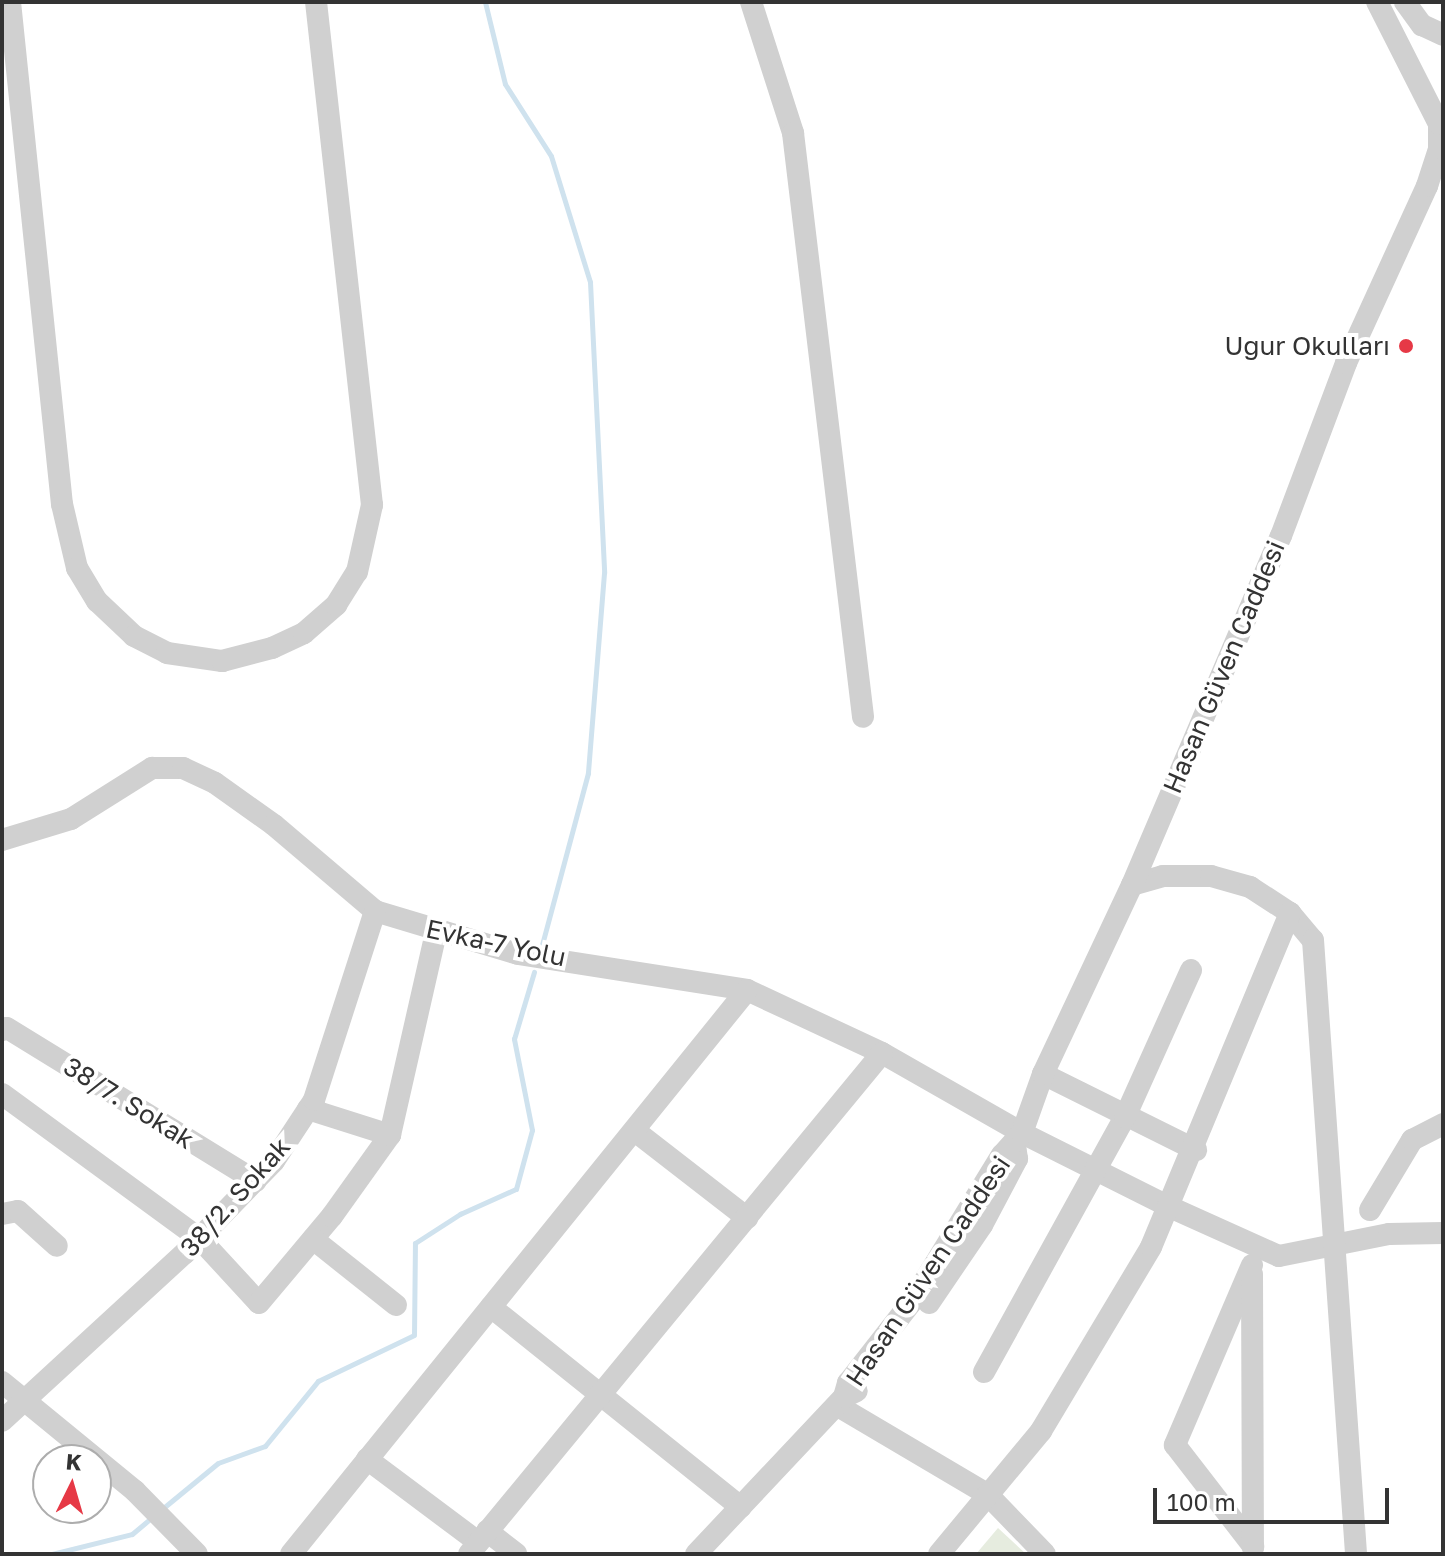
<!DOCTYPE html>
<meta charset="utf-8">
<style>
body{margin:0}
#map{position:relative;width:1445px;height:1556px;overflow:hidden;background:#fff;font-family:"Golos Text",sans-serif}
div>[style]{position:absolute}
.green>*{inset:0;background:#e6ecdf}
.stream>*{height:5px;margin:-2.5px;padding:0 2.5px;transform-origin:2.5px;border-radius:2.5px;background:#cfe2ee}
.minor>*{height:22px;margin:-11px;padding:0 11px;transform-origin:11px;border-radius:11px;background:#d0d0d0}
.dots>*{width:22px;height:22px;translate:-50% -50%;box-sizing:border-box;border:4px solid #fff;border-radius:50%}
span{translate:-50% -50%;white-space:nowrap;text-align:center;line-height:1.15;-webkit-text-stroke:8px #fff;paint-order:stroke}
.poi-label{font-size:26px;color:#333}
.right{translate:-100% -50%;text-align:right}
.street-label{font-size:26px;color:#333}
.frame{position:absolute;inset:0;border:4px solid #333;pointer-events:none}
.north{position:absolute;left:32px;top:1444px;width:80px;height:80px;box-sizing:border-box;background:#fff;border:2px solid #adadad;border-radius:50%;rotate:5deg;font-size:22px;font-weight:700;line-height:32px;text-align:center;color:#333}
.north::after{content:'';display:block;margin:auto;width:28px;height:36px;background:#e63946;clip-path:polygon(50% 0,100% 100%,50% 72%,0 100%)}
.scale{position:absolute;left:1153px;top:1488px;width:236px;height:36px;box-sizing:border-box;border:4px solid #333;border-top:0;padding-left:10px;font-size:24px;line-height:28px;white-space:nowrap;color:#333;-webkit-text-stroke:6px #fff;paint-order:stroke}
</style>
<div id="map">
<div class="green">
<i style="clip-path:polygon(998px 1528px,1026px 1554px,976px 1554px)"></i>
</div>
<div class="stream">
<i style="left:485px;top:2px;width:84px;rotate:76.3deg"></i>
<i style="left:505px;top:84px;width:85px;rotate:57.4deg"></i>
<i style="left:551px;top:156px;width:132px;rotate:72.8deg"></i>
<i style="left:590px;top:282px;width:291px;rotate:87.2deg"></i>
<i style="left:604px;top:573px;width:201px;rotate:94.6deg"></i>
<i style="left:588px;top:773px;width:178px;rotate:105deg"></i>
<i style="left:162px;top:1509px;width:72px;rotate:-39.4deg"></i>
<i style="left:218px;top:1463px;width:50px;rotate:-19.9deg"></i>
<i style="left:265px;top:1446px;width:84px;rotate:-50.8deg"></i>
<i style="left:318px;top:1381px;width:106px;rotate:-25.6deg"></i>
<i style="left:414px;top:1335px;width:92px;rotate:-89.4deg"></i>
<i style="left:415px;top:1243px;width:54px;rotate:-32.8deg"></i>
<i style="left:460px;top:1214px;width:61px;rotate:-24.1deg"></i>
<i style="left:516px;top:1189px;width:61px;rotate:-74.8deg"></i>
<i style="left:532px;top:1130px;width:93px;rotate:-101.2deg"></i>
<i style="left:514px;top:1039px;width:70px;rotate:-73.4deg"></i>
<i style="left:52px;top:1554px;width:82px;rotate:-14deg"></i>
<i style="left:132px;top:1534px;width:25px;rotate:-40deg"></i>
</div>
<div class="minor">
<i style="left:10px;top:2px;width:505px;rotate:84.09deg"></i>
<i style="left:62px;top:504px;width:66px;rotate:76.8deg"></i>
<i style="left:77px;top:568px;width:39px;rotate:59deg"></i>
<i style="left:97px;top:601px;width:51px;rotate:43.4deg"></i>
<i style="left:134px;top:636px;width:37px;rotate:27deg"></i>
<i style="left:167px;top:653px;width:56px;rotate:8.3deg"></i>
<i style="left:222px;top:661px;width:52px;rotate:-14.6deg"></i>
<i style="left:272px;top:648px;width:35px;rotate:-25deg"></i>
<i style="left:304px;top:633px;width:43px;rotate:-41.2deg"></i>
<i style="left:336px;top:605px;width:39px;rotate:-58deg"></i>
<i style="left:357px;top:572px;width:69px;rotate:-77.4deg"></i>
<i style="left:372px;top:505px;width:506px;rotate:-96.35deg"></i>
<i style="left:751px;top:2px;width:138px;rotate:72.2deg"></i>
<i style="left:793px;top:133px;width:588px;rotate:83.16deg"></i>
<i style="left:1405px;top:2px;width:29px;rotate:54deg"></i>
<i style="left:1422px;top:25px;width:23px;rotate:25deg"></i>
<i style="left:2px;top:840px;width:72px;rotate:-16.9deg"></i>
<i style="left:71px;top:819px;width:96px;rotate:-32.2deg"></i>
<i style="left:152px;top:768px;width:31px"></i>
<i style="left:183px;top:768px;width:35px;rotate:25deg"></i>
<i style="left:215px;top:783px;width:72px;rotate:35.4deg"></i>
<i style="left:274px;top:825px;width:133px;rotate:40.4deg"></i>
<i style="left:375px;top:911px;width:149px;rotate:16.7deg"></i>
<i style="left:518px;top:954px;width:232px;rotate:8.9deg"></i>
<i style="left:747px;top:990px;width:149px;rotate:25deg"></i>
<i style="left:882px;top:1053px;width:161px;rotate:29.7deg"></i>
<i style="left:1022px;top:1133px;width:168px;rotate:26.6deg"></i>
<i style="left:1172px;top:1208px;width:117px;rotate:24.2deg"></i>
<i style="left:1279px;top:1256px;width:112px;rotate:-11.3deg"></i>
<i style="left:1389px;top:1234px;width:54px;rotate:-1.1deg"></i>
<i style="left:1132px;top:885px;width:32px;rotate:-16deg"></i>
<i style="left:1163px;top:876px;width:48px"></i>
<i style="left:1211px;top:876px;width:41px;rotate:15.8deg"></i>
<i style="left:1250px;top:887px;width:48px;rotate:33deg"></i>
<i style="left:1290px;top:913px;width:35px;rotate:50deg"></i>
<i style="left:1313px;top:940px;width:616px;rotate:85.99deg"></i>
<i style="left:2px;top:1030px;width:5px;rotate:-22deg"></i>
<i style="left:7px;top:1028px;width:292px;rotate:31.6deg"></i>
<i style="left:1043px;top:1074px;width:171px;rotate:26.4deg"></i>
<i style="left:2px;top:1094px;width:244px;rotate:36.2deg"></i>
<i style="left:199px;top:1238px;width:88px;rotate:47.3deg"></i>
<i style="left:259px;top:1303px;width:114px;rotate:-50deg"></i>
<i style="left:332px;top:1216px;width:100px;rotate:-54.4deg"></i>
<i style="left:390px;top:1135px;width:207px;rotate:-77.2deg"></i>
<i style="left:308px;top:1109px;width:86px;rotate:17.6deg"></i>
<i style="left:635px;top:1131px;width:142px;rotate:37.8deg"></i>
<i style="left:1370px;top:1210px;width:82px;rotate:-59deg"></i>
<i style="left:1412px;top:1140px;width:35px;rotate:-27deg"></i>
<i style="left:2px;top:1214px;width:16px;rotate:-11deg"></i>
<i style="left:18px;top:1211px;width:52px;rotate:41.9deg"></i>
<i style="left:313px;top:1239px;width:106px;rotate:38.5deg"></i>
<i style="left:1252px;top:1265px;width:196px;rotate:113.2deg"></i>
<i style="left:1175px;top:1445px;width:128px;rotate:52.3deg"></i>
<i style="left:1252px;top:1274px;width:274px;rotate:89.8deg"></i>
<i style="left:929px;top:1303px;width:94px;rotate:-55.8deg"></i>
<i style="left:982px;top:1225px;width:75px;rotate:-62.1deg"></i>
<i style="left:1017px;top:1159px;width:14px;rotate:-98deg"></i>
<i style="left:491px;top:1307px;width:320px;rotate:38.7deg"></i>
<i style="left:984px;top:1372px;width:291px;rotate:-61.1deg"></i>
<i style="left:1125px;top:1117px;width:161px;rotate:-65.8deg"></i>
<i style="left:2px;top:1382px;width:172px;rotate:39.3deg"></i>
<i style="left:135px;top:1491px;width:88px;rotate:45.5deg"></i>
<i style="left:844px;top:1397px;width:15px;rotate:-74deg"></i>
<i style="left:848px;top:1383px;width:105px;rotate:-51.9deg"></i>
<i style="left:913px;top:1300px;width:170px;rotate:-58.5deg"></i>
<i style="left:1002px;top:1155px;width:30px;rotate:-48deg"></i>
<i style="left:1022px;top:1133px;width:63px;rotate:-70.4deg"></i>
<i style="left:1043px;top:1074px;width:209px;rotate:-64.8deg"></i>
<i style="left:1132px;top:885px;width:379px;rotate:-66.9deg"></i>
<i style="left:1281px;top:536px;width:185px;rotate:-69.4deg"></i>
<i style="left:1346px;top:363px;width:195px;rotate:-65.4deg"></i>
<i style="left:1427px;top:186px;width:40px;rotate:-72deg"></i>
<i style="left:1439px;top:148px;width:24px;rotate:-90deg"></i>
<i style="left:1439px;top:124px;width:137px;rotate:-116.9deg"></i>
<i style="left:838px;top:1406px;width:173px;rotate:30.6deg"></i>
<i style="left:987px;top:1494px;width:83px;rotate:46deg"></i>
<i style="left:2px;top:1421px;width:248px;rotate:-42.6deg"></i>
<i style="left:185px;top:1253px;width:128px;rotate:-45.9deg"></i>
<i style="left:274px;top:1161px;width:73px;rotate:-56.7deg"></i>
<i style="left:314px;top:1100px;width:199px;rotate:-72.1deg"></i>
<i style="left:367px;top:1459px;width:139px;rotate:36.8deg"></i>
<i style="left:487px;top:1531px;width:37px;rotate:38deg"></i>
<i style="left:291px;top:1554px;width:725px;rotate:-51.04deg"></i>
<i style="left:469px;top:1554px;width:649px;rotate:-50.5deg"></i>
<i style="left:696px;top:1554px;width:216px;rotate:-46.7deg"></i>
<i style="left:844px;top:1397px;width:14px;rotate:-25deg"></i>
<i style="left:939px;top:1554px;width:160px;rotate:-50.3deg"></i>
<i style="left:1041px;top:1431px;width:214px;rotate:-59.1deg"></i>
<i style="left:1151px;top:1247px;width:362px;rotate:-67.4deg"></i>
</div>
<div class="dots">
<i style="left:1406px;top:346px;background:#e63946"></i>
</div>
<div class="poi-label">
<span class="right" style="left:1390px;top:346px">Uğur Okulları</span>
</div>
<div class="street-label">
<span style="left:1224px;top:667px;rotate:-67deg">Hasan Güven Caddesi</span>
<span style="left:496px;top:943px;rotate:12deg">Evka-7 Yolu</span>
<span style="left:129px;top:1103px;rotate:32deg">38/7. Sokak</span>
<span style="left:235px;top:1197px;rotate:-48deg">38/2. Sokak</span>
<span style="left:928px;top:1271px;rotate:-56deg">Hasan Güven Caddesi</span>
</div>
<div class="frame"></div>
<div class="north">K</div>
<div class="scale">100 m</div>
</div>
